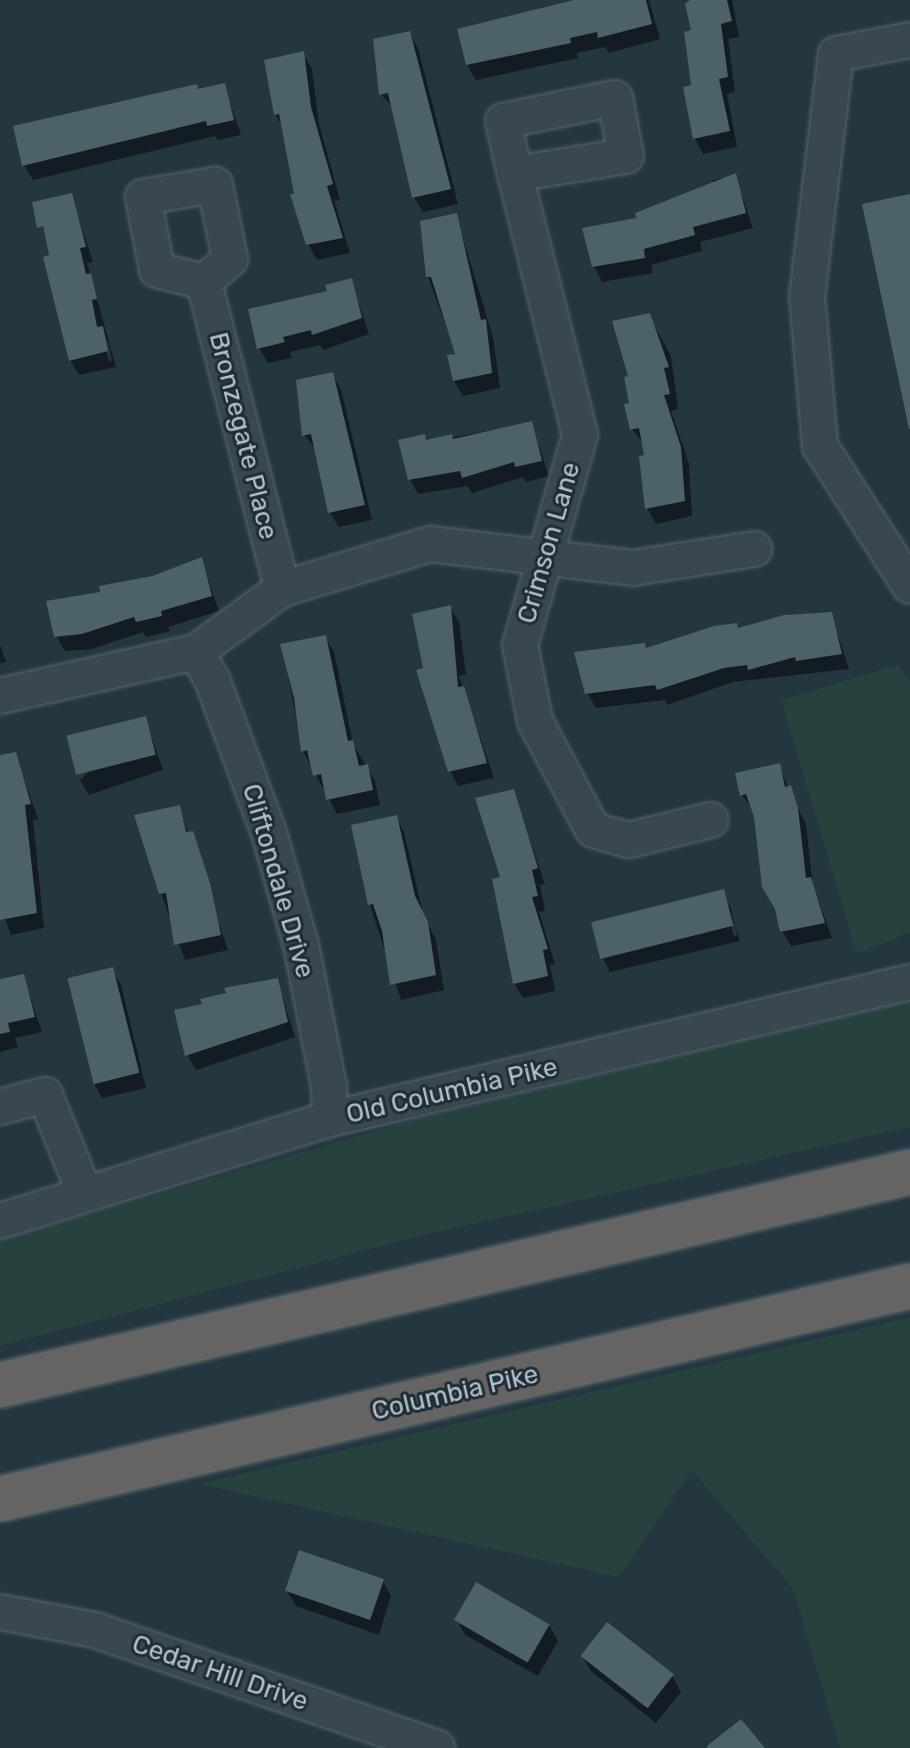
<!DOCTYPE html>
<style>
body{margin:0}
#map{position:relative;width:910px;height:1748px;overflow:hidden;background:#243640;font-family:Rubik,sans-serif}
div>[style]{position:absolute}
.green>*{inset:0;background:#26413e}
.shadow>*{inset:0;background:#0007}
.building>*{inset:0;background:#4d616b;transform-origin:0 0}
.roads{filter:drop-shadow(0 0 2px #56656d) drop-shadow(0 0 2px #56656d)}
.minor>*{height:34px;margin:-17px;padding:0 17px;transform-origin:17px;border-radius:17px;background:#384750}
.trunk>*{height:44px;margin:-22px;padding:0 22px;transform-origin:22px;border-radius:22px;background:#666462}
span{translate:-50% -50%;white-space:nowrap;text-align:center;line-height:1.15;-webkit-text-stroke:6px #1d2c35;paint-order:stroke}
.street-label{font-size:26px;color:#b5c2ca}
</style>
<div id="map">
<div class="green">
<i style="clip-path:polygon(897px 665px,910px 681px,910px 932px,857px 954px,781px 700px)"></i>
<i style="clip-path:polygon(910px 1001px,910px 1127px,428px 1234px,0 1346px,0 1240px,416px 1119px)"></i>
<i style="clip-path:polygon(910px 1317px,910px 1748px,840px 1748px,793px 1589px,692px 1470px,619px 1577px,199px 1484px)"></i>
</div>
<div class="shadow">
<i style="clip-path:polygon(588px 0,649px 0,660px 39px,609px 53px,605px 47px,577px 53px,578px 58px,476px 80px,467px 65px)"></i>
<i style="clip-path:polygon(692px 0,732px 0,739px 37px,728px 39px,735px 92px,727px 94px,737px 147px,703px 154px,695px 139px,685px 89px,693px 87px)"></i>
<i style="clip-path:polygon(409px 33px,418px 48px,458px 204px,423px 212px,414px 197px,394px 109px,381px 94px)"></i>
<i style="clip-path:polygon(303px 54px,312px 69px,319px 124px,340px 200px,334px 201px,350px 253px,317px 260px,308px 244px,284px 129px,276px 115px)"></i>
<i style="clip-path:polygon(224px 86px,241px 135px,218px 140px,215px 136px,33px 180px,24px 165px)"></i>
<i style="clip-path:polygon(735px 175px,753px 228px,700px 242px,702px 251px,651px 265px,653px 273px,602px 282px,594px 266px,638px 220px,713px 186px,712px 181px)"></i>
<i style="clip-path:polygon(evenodd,71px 196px,93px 262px,87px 263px,116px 367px,79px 375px,70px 360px,46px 258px,52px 257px,49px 242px,34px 204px,71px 196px,103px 336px,108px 342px,112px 361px,109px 362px,103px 336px)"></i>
<i style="clip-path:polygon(456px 215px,493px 337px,500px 388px,463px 396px,454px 381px,457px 355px,428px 277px)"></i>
<i style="clip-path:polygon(351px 280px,369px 334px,323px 350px,320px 345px,290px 352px,292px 358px,268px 363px,259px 348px)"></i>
<i style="clip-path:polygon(649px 316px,671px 356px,678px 409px,671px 411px,689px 464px,692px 516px,656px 524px,647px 508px,644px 444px,632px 429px,631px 377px)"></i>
<i style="clip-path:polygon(332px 374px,341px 389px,372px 520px,339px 527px,330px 512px,316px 450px,304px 435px)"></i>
<i style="clip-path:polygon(531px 423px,549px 476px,526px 482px,523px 477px,472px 493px,468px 486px,418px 494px,410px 479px,427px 442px)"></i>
<i style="clip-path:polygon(201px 559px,219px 611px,168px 627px,170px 631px,146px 637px,143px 632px,91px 649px,65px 651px,56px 636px,103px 593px)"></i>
<i style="clip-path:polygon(450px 607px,459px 622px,466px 675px,459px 676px,494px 778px,458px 786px,450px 771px,425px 670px)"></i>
<i style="clip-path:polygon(831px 614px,849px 669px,733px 682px,667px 705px,665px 700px,596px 708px,587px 693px,646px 650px)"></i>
<i style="clip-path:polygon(325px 637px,334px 652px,353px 744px,375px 781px,380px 805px,337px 814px,303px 751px,282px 646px)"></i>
<i style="clip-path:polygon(0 645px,6px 662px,0 663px)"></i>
<i style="clip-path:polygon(145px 718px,163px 770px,89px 795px,80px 780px)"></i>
<i style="clip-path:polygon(15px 754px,38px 819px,33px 820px,44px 928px,11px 935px,0 905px,0 758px)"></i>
<i style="clip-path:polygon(778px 765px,806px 825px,813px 885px,832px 938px,791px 946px,782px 931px,753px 810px,742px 795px)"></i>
<i style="clip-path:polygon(513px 791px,545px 884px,540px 885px,545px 911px,539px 912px,555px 964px,550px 965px,555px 991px,523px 998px,514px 983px,503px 878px)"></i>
<i style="clip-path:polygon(179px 807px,228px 950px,185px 960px,161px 893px)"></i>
<i style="clip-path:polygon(396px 817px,404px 832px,423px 913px,436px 940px,444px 990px,401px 1000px,370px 905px)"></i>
<i style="clip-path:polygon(evenodd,723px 891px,740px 941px,610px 972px,602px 956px,723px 891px,726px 905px,730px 905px,737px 935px,734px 936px,726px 905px)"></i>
<i style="clip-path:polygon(112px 970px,121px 985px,146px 1088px,102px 1098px,93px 1082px)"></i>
<i style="clip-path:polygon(23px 976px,42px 1032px,15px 1038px,18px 1047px,0 1052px,0 984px)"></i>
<i style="clip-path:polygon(277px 980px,295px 1037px,196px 1070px,187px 1055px,204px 1005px)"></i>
<i style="clip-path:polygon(383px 1581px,391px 1596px,379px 1635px,296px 1606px,287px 1591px)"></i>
<i style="clip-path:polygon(457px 1620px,549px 1625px,558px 1641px,538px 1676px,465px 1635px)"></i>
<i style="clip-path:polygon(608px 1625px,673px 1677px,681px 1692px,656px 1723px,591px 1671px,582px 1656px)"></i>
</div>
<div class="building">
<i style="clip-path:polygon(574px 0,646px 0,652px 24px,598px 38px,597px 32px,570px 38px,571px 43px,466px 65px,457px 29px)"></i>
<i style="clip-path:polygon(690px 0,727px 0,732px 21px,721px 24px,728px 77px,719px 79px,730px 131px,693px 139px,683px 87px,691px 85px,684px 32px,691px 30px,685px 4px)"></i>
<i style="clip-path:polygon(410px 31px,451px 189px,412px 198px,388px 93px,379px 95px,373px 39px)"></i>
<i style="clip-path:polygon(304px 51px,311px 107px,333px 184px,327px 186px,343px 238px,306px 245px,290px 194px,294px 194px,284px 140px,279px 114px,274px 115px,264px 60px)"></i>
<i style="clip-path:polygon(225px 83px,234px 120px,207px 126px,206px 121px,22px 166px,13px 126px,197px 84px,198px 89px)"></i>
<i style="clip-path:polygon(736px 173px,746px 213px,693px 227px,695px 235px,644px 249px,645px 258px,592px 267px,582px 228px,636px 218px,635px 213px)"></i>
<i style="clip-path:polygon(72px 193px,86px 247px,80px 248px,86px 274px,91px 273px,97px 299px,92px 300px,97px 327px,103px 326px,108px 351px,69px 361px,43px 257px,49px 255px,43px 226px,37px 228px,32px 202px)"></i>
<i style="clip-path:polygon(910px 194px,910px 429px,909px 429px,862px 204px)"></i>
<i style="clip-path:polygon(457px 213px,481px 320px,486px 319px,492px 373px,453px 381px,447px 355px,455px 354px,431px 277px,426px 277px,420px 221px)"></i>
<i style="clip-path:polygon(352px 278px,362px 318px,312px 335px,311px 330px,283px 337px,285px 342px,257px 349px,248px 309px,327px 291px,325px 285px)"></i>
<i style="clip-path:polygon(650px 313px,669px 367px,664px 368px,670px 394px,664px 395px,681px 447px,685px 501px,645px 509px,639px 456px,644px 455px,639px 428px,630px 430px,624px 404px,629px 403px,624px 377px,628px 376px,612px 321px)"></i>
<i style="clip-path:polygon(333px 372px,365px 505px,328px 513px,311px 434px,302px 436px,296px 380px)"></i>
<i style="clip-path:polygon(532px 421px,542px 461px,515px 467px,514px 462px,462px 478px,460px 471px,408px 480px,398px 440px,425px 434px,426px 440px,452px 434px,453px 439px)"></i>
<i style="clip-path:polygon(202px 557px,212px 596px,161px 611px,162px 616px,136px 622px,134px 617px,82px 634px,54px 637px,46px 601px,100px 592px,99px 586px,152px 576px)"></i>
<i style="clip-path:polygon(451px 605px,458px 687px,464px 686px,487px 763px,448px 772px,416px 670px,423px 668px,412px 614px)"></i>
<i style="clip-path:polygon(832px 612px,842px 654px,796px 661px,795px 657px,748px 670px,747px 665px,724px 668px,657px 690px,655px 685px,585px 694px,574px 652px,645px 643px,646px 648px,714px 626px,737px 623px,738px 628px,784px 615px)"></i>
<i style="clip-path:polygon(326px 635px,348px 741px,353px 740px,359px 766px,368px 764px,373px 790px,326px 800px,321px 774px,313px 776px,307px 750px,301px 752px,294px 698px,280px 644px)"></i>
<i style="left:146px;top:716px;width:40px;height:82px;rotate:76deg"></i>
<i style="clip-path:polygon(16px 752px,31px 804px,25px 805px,37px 913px,0 920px,0 755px)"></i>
<i style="clip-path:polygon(780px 763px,785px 787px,791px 785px,798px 808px,806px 878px,811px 877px,825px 923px,780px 932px,775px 909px,762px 887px,754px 817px,746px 794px,740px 796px,735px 773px)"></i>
<i style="clip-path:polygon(514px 789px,538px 868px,532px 870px,538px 896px,532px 897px,548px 949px,543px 950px,548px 976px,513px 984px,492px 879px,500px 877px,475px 798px)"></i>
<i style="clip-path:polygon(180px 805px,186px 832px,193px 831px,210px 883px,221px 935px,174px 945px,166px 893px,159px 894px,134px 815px)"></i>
<i style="clip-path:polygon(397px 815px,415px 896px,428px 922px,436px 975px,390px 985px,382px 931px,373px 904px,368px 905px,351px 825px)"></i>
<i style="left:724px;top:889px;width:38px;height:137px;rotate:76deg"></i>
<i style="left:113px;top:967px;width:109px;height:47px;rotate:76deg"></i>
<i style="clip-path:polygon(24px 974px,35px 1017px,8px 1023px,10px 1032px,0 1034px,0 979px)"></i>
<i style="clip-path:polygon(278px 978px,288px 1022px,185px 1056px,174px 1010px,202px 1004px,200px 999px,226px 993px,224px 988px)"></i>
<i style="left:299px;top:1550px;width:90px;height:43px;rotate:19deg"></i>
<i style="left:476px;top:1582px;width:85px;height:44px;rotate:30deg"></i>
<i style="left:607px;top:1622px;width:85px;height:43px;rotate:38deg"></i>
<i style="clip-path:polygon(741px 1719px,765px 1748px,708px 1748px,707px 1746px)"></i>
</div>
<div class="roads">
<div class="minor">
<i style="left:910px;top:40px;width:75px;rotate:169.3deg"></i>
<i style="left:836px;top:54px;width:244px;rotate:96.8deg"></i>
<i style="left:807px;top:296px;width:151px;rotate:85deg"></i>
<i style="left:820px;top:446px;width:166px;rotate:57.3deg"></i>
<i style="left:515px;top:174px;width:112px;rotate:-9.2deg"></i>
<i style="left:626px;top:156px;width:59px;rotate:-100.7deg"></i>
<i style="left:615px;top:98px;width:114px;rotate:168.4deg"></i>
<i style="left:503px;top:121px;width:54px;rotate:77.2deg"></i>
<i style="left:515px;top:174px;width:269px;rotate:76deg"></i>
<i style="left:580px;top:435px;width:218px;rotate:105.9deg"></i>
<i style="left:520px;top:645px;width:77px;rotate:78.8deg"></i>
<i style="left:535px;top:721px;width:123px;rotate:62deg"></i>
<i style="left:593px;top:830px;width:37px;rotate:16deg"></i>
<i style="left:629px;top:840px;width:84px;rotate:-13.7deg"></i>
<i style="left:204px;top:282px;width:35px;rotate:-41deg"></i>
<i style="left:230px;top:259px;width:76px;rotate:-101.5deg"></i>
<i style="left:215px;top:185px;width:73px;rotate:170.5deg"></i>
<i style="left:143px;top:197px;width:74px;rotate:79.1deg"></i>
<i style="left:157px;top:270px;width:49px;rotate:14.3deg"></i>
<i style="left:204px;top:282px;width:317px;rotate:75.7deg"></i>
<i style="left:196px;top:652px;width:34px;rotate:60deg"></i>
<i style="left:213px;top:682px;width:161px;rotate:69.7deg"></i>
<i style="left:269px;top:833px;width:116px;rotate:74.1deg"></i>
<i style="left:301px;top:945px;width:144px;rotate:78.8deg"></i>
<i style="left:329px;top:1086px;width:33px;rotate:88deg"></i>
<i style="left:0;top:696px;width:201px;rotate:-12.7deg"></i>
<i style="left:196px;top:652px;width:107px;rotate:-36.2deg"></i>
<i style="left:282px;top:589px;width:155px;rotate:-16.9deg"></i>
<i style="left:430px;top:544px;width:204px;rotate:6.7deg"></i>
<i style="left:633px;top:568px;width:123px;rotate:-8.9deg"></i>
<i style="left:0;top:1107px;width:47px;rotate:-14.9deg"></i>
<i style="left:45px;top:1095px;width:107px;rotate:68deg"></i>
<i style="left:0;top:1221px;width:345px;rotate:-17.2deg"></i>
<i style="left:330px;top:1119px;width:596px;rotate:-13.29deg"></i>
<i style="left:0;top:1612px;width:97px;rotate:10.7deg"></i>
<i style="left:95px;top:1630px;width:362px;rotate:19deg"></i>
</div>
<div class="trunk">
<i style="left:0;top:1385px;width:935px;rotate:-13.17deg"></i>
<i style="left:0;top:1499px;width:935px;rotate:-13.17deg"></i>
</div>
</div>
<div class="street-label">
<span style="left:243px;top:436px;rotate:76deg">Bronzegate Place</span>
<span style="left:549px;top:543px;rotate:-74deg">Crimson Lane</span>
<span style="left:278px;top:881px;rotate:74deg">Cliftondale Drive</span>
<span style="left:452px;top:1091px;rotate:-13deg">Old Columbia Pike</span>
<span style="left:455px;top:1393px;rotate:-13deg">Columbia Pike</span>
<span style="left:220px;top:1673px;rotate:19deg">Cedar Hill Drive</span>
</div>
</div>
